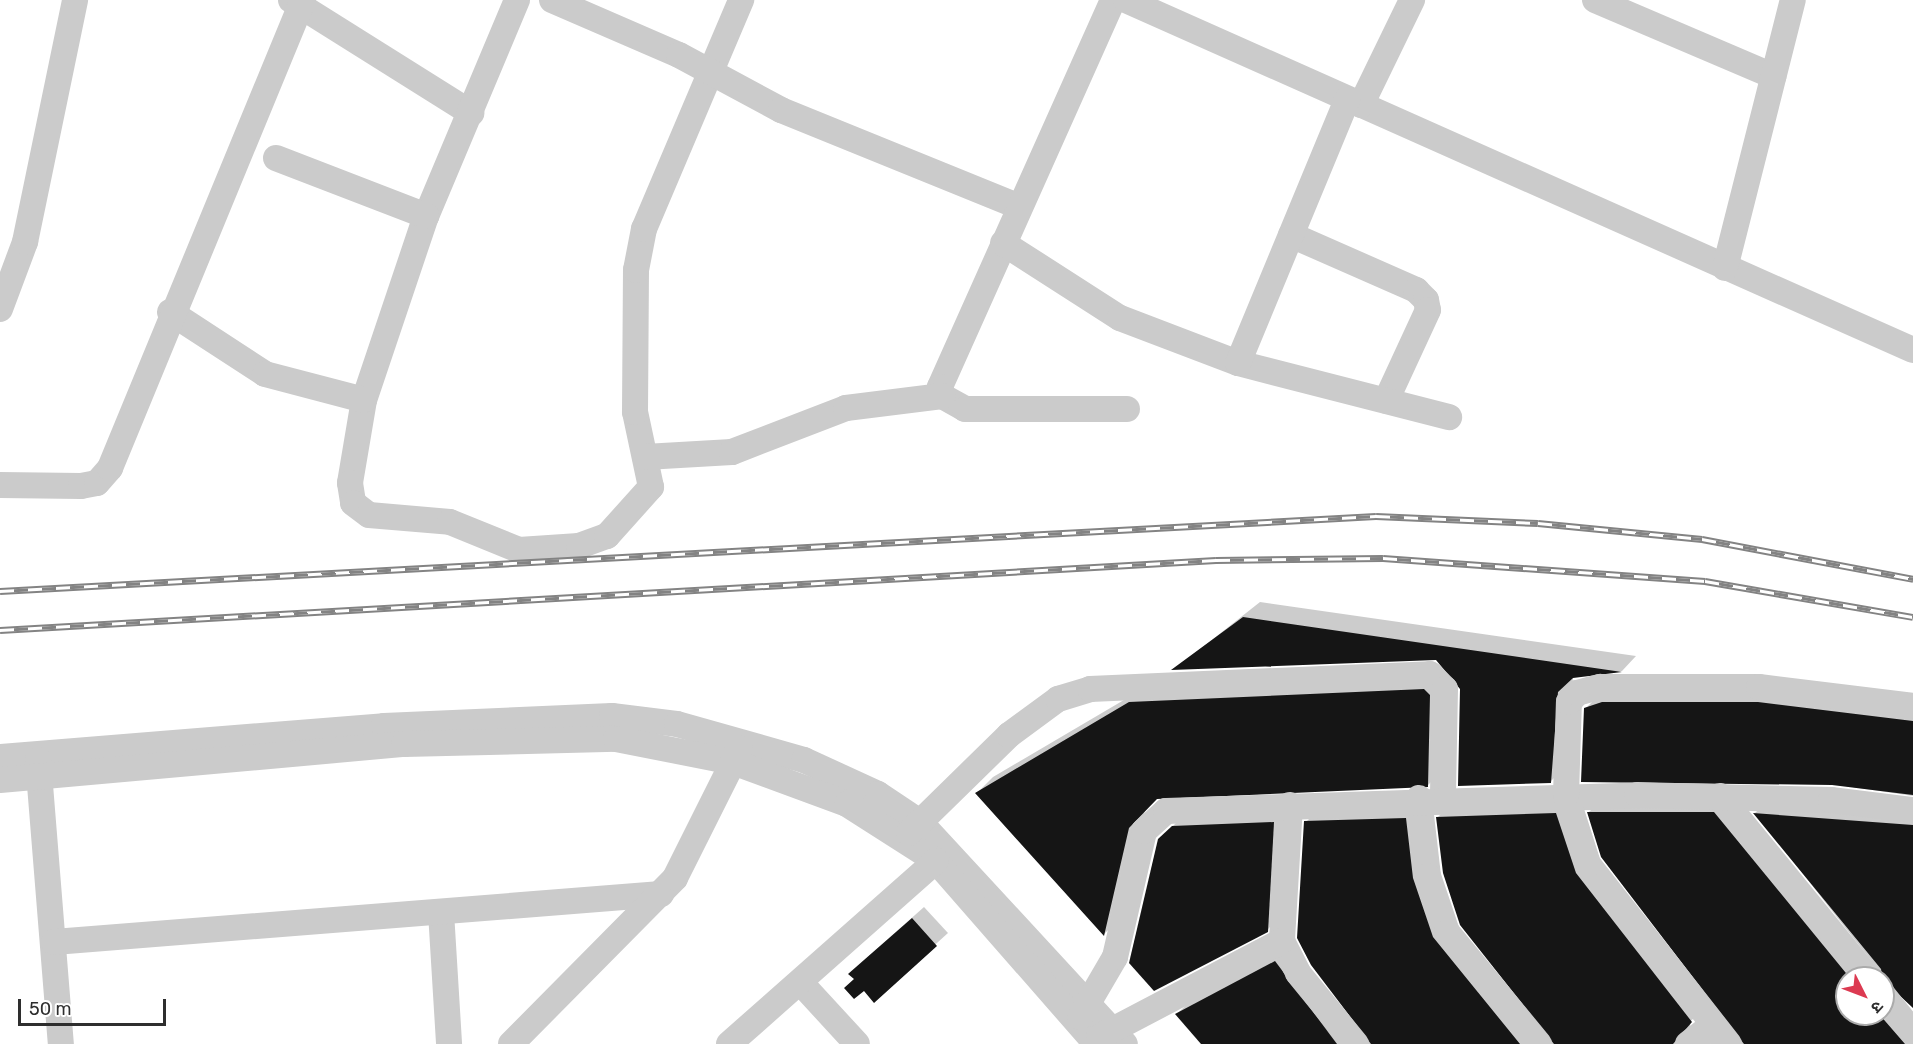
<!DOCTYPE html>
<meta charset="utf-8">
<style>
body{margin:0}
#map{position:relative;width:1913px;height:1044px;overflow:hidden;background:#fff;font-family:Rubik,"Noto Sans Devanagari",sans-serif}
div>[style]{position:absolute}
.shadow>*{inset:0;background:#0003}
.building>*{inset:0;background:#151515}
.minor>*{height:26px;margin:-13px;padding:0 13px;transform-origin:13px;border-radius:13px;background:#cbcbcb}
.rail>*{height:7px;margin-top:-3.5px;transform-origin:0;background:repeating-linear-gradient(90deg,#fff 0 14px,#838383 0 28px);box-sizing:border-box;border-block:2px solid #838383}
span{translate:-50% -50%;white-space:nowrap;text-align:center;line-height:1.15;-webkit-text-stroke:6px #fff;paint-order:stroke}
.north{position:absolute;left:1835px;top:966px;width:60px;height:60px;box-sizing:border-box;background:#fff;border:2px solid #ababab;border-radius:50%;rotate:132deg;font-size:16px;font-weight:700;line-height:24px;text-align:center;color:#2e2e2e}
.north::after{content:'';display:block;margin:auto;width:21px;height:27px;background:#dc3a51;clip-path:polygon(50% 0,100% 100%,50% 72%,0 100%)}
.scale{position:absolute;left:18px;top:999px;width:148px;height:27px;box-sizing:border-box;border:3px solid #2e2e2e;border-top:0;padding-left:8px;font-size:18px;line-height:21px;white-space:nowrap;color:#2e2e2e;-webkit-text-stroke:4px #fff;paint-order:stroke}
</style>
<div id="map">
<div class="shadow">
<i style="clip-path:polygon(1260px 602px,1636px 656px,1622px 671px,1573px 677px,1567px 765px,1551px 781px,1437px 659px,1175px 669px)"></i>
<i style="clip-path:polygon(1440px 674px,1444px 769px,1428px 785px,1157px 798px,1145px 810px,1120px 919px,1104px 934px,977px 793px,993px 777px,1146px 687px)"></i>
<i style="clip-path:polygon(1602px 692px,1913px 704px,1913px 796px,1832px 784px,1585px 709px)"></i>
<i style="clip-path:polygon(evenodd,1605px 796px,1730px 797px,1873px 972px,1884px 977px,1755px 813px,1771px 798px,1913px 808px,1913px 1006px,1885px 979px,1913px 1044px,1203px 1044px,1177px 1014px,1192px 999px,1292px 946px,1360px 1038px,1369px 1041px,1306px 822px,1322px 806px,1422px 802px,1451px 925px,1544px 1038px,1438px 817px,1454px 801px,1572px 797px,1592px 857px,1707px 1004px,1690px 1022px,1691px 1037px,1728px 1030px,1589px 812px,1605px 796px,1847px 978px,1883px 978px,1883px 1014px,1847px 1014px,1847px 978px)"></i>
<i style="clip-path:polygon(1289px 807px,1283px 914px,1267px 930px,1159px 840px,1176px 823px)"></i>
<i style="clip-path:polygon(924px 907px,948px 933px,874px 1000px,855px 979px,862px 962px)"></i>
</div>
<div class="building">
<i style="clip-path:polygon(1243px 617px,1622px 672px,1573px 678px,1558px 692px,1551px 783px,1458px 786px,1460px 689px,1436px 660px,1171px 670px)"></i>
<i style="clip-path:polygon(1424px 689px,1430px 695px,1428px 787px,1157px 799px,1129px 828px,1104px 936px,975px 793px,1129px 702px)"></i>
<i style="clip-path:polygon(1602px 702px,1758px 702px,1913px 721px,1913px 795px,1832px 785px,1581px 782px,1584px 708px)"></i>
<i style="clip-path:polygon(1587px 812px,1714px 812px,1850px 978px,1847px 1014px,1879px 1014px,1905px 1044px,1744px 1044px,1601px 857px)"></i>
<i style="clip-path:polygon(1556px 813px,1576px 873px,1692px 1022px,1673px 1044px,1554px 1044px,1460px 925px,1443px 873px,1436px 817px)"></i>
<i style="clip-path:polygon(1753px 813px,1913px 825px,1913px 1008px,1883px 980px,1881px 969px)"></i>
<i style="clip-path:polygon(1406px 818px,1413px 878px,1433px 937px,1520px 1044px,1371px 1044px,1311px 965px,1297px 938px,1304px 821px)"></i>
<i style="clip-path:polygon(1274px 822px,1268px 932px,1154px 991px,1129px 963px,1158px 839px,1172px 826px)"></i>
<i style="clip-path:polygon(912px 918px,937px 946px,874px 1003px,864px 991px,854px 999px,844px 988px,854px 979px,848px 974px)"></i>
<i style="clip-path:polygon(1275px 961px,1337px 1044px,1201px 1044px,1175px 1014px)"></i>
</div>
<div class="minor">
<i style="left:291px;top:0;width:213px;rotate:32.1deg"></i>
<i style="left:517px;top:0;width:234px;rotate:112.8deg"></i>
<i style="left:426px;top:216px;width:194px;rotate:108.6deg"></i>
<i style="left:364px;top:400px;width:84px;rotate:99.6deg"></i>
<i style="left:350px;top:483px;width:20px;rotate:81deg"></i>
<i style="left:353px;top:503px;width:20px;rotate:37deg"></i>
<i style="left:369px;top:515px;width:81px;rotate:4.9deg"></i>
<i style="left:450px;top:522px;width:74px;rotate:22.1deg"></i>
<i style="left:519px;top:550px;width:60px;rotate:-3.8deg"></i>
<i style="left:579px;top:546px;width:30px;rotate:-20deg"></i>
<i style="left:607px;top:536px;width:66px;rotate:-48.1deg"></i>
<i style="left:651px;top:487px;width:77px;rotate:-102deg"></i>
<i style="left:635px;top:412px;width:142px;rotate:-89.6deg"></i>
<i style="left:636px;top:270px;width:42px;rotate:-79deg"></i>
<i style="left:644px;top:229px;width:249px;rotate:-67deg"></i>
<i style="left:552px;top:0;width:138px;rotate:23.4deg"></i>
<i style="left:679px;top:55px;width:116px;rotate:28.3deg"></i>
<i style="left:781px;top:110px;width:256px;rotate:22.1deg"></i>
<i style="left:1113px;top:0;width:424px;rotate:114.1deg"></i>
<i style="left:940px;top:387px;width:9px;rotate:77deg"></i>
<i style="left:942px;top:396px;width:26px;rotate:29deg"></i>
<i style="left:965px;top:409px;width:162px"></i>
<i style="left:1126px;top:0;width:861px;rotate:23.98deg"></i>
<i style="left:1595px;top:0;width:194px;rotate:23.1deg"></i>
<i style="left:1361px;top:105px;width:117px;rotate:-64.1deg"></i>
<i style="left:276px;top:158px;width:161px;rotate:21.1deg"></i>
<i style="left:1291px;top:235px;width:137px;rotate:23.7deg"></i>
<i style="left:1416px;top:290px;width:14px;rotate:45deg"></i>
<i style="left:1426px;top:300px;width:10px;rotate:79deg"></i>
<i style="left:1428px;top:310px;width:100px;rotate:114.8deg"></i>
<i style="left:1003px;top:243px;width:139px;rotate:32.7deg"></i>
<i style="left:1120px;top:318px;width:126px;rotate:20.9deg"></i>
<i style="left:1238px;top:363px;width:218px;rotate:14.4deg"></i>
<i style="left:1725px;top:268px;width:276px;rotate:-75.8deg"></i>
<i style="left:0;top:309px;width:72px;rotate:-69.5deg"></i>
<i style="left:25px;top:242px;width:247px;rotate:-78.3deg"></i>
<i style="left:170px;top:312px;width:113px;rotate:33.1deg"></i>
<i style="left:265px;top:374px;width:102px;rotate:14.7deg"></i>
<i style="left:1238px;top:363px;width:285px;rotate:-67.5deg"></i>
<i style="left:645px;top:457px;width:87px;rotate:-3.3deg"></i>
<i style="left:732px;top:452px;width:122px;rotate:-21.1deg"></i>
<i style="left:846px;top:408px;width:97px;rotate:-7.1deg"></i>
<i style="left:0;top:485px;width:81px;rotate:0.7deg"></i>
<i style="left:81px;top:486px;width:16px;rotate:-11deg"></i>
<i style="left:97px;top:483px;width:20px;rotate:-49deg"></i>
<i style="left:110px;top:468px;width:506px;rotate:-67.59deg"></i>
<i style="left:0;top:757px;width:385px;rotate:-4.6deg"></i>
<i style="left:384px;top:726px;width:228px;rotate:-2.5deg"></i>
<i style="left:612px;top:716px;width:65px;rotate:7deg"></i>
<i style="left:677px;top:724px;width:132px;rotate:15.8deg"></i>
<i style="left:804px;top:760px;width:81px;rotate:24.7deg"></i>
<i style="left:878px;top:794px;width:50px;rotate:33.7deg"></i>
<i style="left:920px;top:822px;width:302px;rotate:47.3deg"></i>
<i style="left:38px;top:760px;width:285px;rotate:85.4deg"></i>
<i style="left:0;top:780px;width:406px;rotate:-5.1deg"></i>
<i style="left:404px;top:744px;width:212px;rotate:-1.4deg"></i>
<i style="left:616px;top:739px;width:119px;rotate:11.1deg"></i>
<i style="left:733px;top:762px;width:121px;rotate:20.2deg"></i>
<i style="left:847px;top:804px;width:106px;rotate:32.6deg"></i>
<i style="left:936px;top:861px;width:243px;rotate:48.8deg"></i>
<i style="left:1720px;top:796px;width:235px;rotate:50.7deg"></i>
<i style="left:1419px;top:798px;width:79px;rotate:83.4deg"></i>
<i style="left:1428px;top:876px;width:59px;rotate:71.3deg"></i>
<i style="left:1447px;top:932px;width:145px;rotate:50.6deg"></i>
<i style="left:1290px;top:805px;width:136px;rotate:93.4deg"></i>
<i style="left:1282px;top:941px;width:36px;rotate:63deg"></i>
<i style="left:1298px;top:973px;width:92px;rotate:50.8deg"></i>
<i style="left:909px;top:833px;width:140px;rotate:-44.4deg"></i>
<i style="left:1009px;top:735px;width:61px;rotate:-36.3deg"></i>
<i style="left:1058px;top:699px;width:34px;rotate:-17deg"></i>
<i style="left:1090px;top:689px;width:340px;rotate:-2.5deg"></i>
<i style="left:1430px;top:674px;width:21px;rotate:45deg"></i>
<i style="left:1445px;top:689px;width:109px;rotate:91.1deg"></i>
<i style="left:441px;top:912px;width:132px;rotate:86.5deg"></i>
<i style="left:54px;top:942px;width:609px;rotate:-4.52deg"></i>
<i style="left:800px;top:982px;width:84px;rotate:47.4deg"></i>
<i style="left:1883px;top:995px;width:48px;rotate:51deg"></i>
<i style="left:1080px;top:1017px;width:69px;rotate:-59.7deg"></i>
<i style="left:1115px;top:957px;width:129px;rotate:-77deg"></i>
<i style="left:1144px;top:831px;width:30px;rotate:-42deg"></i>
<i style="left:1166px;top:811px;width:471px;rotate:-1.9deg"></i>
<i style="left:1637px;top:795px;width:194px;rotate:1.5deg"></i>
<i style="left:1831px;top:800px;width:83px;rotate:7deg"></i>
<i style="left:1099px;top:1037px;width:207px;rotate:-27.7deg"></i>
<i style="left:511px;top:1044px;width:233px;rotate:-45.3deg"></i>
<i style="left:675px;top:878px;width:145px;rotate:-63.4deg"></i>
<i style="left:729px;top:1044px;width:276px;rotate:-41.5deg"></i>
<i style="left:1688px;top:1044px;width:29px;rotate:-38deg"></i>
<i style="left:1729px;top:1044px;width:229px;rotate:-128.1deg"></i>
<i style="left:1588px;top:864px;width:72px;rotate:-107.7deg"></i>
<i style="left:1566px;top:795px;width:93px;rotate:-88.2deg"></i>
<i style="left:1569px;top:702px;width:12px;rotate:-48deg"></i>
<i style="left:1577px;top:693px;width:24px;rotate:-15deg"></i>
<i style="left:1600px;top:687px;width:159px"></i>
<i style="left:1759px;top:687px;width:155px;rotate:7deg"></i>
</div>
<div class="rail">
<i style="left:0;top:591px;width:1378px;rotate:-3.12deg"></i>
<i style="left:1376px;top:516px;width:162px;rotate:2.5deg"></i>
<i style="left:1538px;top:523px;width:165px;rotate:5.6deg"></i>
<i style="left:1702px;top:539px;width:215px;rotate:10.7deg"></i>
<i style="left:0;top:630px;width:1218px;rotate:-3.29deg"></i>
<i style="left:1216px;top:560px;width:167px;rotate:-0.7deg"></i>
<i style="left:1383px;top:558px;width:323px;rotate:4.1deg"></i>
<i style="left:1705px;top:581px;width:211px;rotate:9.8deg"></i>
</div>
<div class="north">उ</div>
<div class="scale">50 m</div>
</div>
